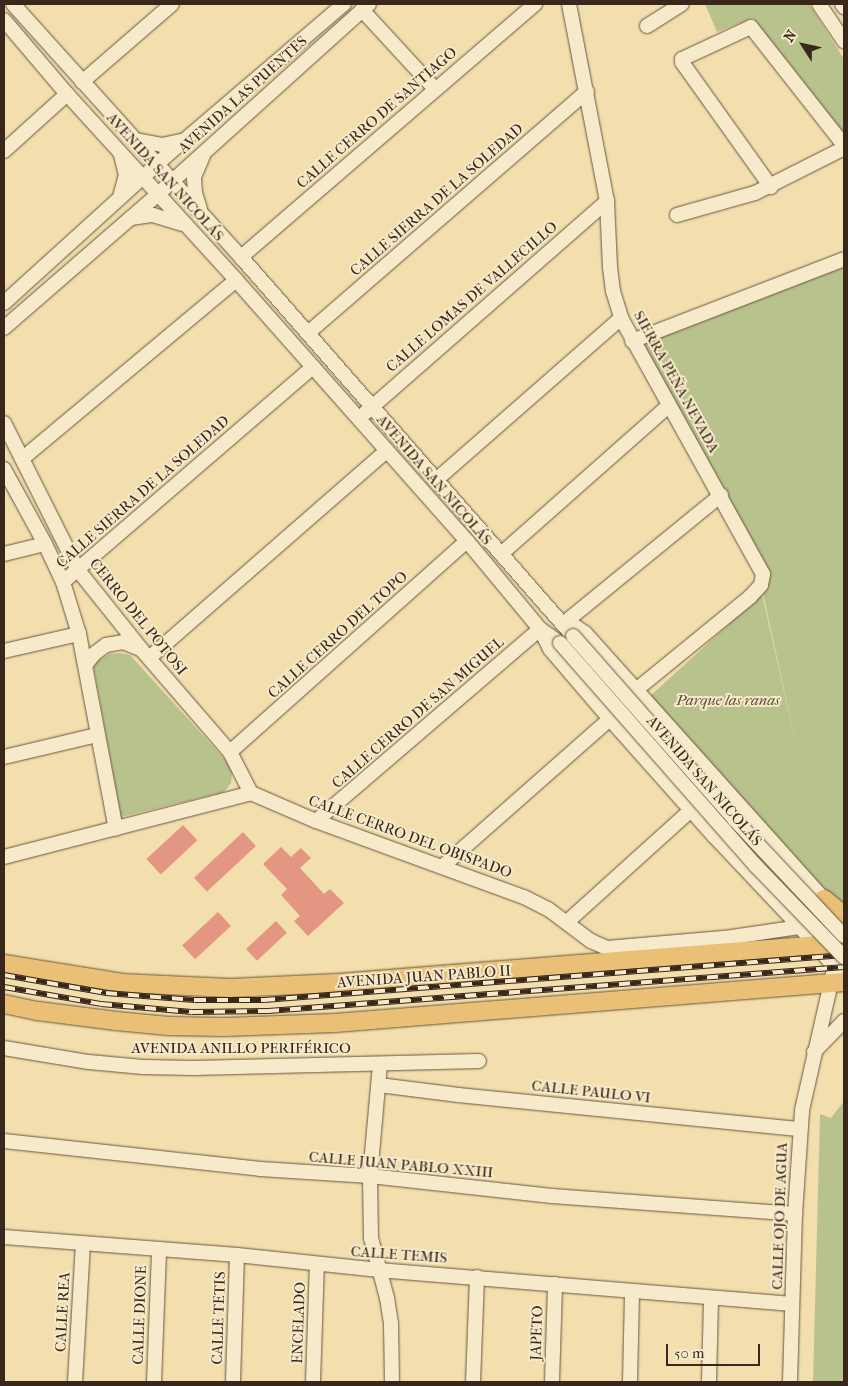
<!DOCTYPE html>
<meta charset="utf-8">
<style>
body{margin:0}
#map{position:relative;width:848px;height:1386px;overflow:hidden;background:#f3dfad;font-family:"IM FELL French Canon",serif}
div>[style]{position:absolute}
.green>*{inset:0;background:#b8c28c}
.building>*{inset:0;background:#e39682;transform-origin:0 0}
.roads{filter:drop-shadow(0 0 1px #685540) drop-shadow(0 0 1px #685540)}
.minor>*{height:14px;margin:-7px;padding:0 7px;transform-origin:7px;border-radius:7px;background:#f7eaca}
.major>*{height:18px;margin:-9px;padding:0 9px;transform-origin:9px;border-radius:9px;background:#eac076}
.rail>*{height:5.5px;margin-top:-2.75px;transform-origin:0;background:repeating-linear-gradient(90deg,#f7eaca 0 11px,#3a271c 0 22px);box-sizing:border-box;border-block:1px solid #3a271c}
.bridges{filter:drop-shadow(0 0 1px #685540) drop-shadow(0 0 1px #685540)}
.minor-bridge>*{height:14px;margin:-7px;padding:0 7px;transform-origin:7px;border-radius:7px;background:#f7eaca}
span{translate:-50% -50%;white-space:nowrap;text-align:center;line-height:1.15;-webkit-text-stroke:4px #f7eaca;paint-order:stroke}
.street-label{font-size:15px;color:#3a271c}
.park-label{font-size:15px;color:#5a4e38;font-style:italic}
.frame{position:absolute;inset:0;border:5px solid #3a271c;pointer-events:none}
.north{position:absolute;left:778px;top:20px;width:50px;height:50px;-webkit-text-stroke:4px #f7eaca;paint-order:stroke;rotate:305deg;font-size:14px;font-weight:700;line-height:20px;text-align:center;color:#3a271c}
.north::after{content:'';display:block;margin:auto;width:18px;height:22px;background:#3a271c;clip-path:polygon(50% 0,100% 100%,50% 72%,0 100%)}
.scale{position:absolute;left:666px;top:1344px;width:94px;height:22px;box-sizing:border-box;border:2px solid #3a271c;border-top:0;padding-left:6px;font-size:15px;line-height:18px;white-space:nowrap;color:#3a271c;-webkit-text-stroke:4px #f7eaca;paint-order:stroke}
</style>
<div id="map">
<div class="green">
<i style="clip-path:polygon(705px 4px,809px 4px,844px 59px,844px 134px,753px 18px,717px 32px)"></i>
<i style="clip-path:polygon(844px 262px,844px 916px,649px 697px,762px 594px,800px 762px,761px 585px,641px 345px)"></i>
<i style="clip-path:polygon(120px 653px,130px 655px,229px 764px,232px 774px,231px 783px,224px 792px,121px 817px,93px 664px,109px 654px)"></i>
<i style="clip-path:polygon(844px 1101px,844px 1382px,813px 1382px,820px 1114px,831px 1118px)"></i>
</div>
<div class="building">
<i style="left:183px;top:825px;width:21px;height:50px;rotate:47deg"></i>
<i style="left:243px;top:832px;width:19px;height:67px;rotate:47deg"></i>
<i style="clip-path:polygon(281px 847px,291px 857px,301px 848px,311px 858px,300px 868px,324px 894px,330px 889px,344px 903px,308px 936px,294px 921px,300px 916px,281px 895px,287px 889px,263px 864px)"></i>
<i style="left:218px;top:912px;width:19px;height:49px;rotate:47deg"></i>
<i style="left:276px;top:921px;width:16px;height:41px;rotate:47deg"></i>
</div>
<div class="roads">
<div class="minor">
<i style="left:13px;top:4px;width:341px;rotate:48deg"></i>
<i style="left:241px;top:257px;width:504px;rotate:48.78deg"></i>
<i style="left:569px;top:4px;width:201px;rotate:79.1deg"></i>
<i style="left:607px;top:201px;width:66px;rotate:87.4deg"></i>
<i style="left:610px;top:267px;width:24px;rotate:83deg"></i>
<i style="left:613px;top:291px;width:28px;rotate:73deg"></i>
<i style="left:621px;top:318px;width:293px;rotate:61deg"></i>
<i style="left:763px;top:574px;width:11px;rotate:100deg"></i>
<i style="left:761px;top:585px;width:16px;rotate:133deg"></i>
<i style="left:750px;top:597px;width:147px;rotate:140.8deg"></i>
<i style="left:819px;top:4px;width:45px;rotate:56deg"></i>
<i style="left:842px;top:4px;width:4px;rotate:56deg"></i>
<i style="left:362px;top:10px;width:108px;rotate:47.3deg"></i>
<i style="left:4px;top:20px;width:97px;rotate:49.6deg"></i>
<i style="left:67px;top:94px;width:251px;rotate:47.7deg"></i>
<i style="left:236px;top:280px;width:349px;rotate:48.5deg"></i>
<i style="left:467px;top:541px;width:114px;rotate:50.3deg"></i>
<i style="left:540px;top:629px;width:24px;rotate:35deg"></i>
<i style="left:647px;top:26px;width:41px;rotate:-32.2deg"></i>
<i style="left:82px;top:82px;width:119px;rotate:-40.9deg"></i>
<i style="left:136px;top:140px;width:26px;rotate:11deg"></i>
<i style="left:162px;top:145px;width:19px;rotate:-12deg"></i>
<i style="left:4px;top:151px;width:85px;rotate:-42.1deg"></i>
<i style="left:771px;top:187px;width:153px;rotate:-125.5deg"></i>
<i style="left:682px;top:62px;width:3px;rotate:-90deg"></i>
<i style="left:682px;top:59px;width:76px;rotate:-24.9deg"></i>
<i style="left:751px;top:27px;width:150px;rotate:51.8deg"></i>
<i style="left:120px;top:197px;width:23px;rotate:-75deg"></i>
<i style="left:126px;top:175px;width:21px;rotate:-104deg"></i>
<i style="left:200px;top:209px;width:17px;rotate:-107deg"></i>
<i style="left:195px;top:193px;width:16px;rotate:-94deg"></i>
<i style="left:194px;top:177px;width:23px;rotate:-67deg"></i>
<i style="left:677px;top:215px;width:81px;rotate:-15.8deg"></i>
<i style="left:755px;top:193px;width:100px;rotate:-26.8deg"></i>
<i style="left:131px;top:218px;width:22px;rotate:-8deg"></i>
<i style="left:153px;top:215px;width:30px;rotate:17deg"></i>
<i style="left:241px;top:257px;width:388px;rotate:-40.7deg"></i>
<i style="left:4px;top:303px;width:219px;rotate:-42.2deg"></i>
<i style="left:166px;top:156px;width:234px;rotate:-40.5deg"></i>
<i style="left:4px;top:328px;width:204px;rotate:-41deg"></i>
<i style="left:158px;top:194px;width:284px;rotate:-42deg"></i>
<i style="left:308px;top:333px;width:369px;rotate:-40.9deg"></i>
<i style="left:632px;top:341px;width:227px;rotate:-21.1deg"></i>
<i style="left:365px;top:413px;width:322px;rotate:-41.2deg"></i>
<i style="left:4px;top:423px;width:165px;rotate:63.3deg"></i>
<i style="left:78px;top:570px;width:101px;rotate:51.4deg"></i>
<i style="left:141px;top:649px;width:136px;rotate:49.2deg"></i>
<i style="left:230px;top:752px;width:46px;rotate:62.9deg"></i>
<i style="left:22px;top:459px;width:279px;rotate:-39.9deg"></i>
<i style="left:4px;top:469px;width:85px;rotate:61.3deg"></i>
<i style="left:45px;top:544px;width:42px;rotate:64.7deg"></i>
<i style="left:63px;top:582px;width:54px;rotate:72.9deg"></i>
<i style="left:79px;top:634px;width:198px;rotate:79.3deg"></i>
<i style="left:436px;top:480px;width:246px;rotate:-41.2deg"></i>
<i style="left:4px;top:554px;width:42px;rotate:-13.7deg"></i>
<i style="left:501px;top:554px;width:223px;rotate:-41.5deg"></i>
<i style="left:63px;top:582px;width:330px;rotate:-40.7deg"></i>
<i style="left:563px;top:624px;width:9px"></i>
<i style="left:572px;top:624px;width:16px;rotate:35deg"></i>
<i style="left:585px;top:633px;width:358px;rotate:48.1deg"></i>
<i style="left:824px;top:899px;width:34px;rotate:53deg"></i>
<i style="left:563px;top:624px;width:204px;rotate:-39.2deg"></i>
<i style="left:4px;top:651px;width:77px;rotate:-12.8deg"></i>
<i style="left:149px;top:658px;width:315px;rotate:-41.1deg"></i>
<i style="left:86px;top:664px;width:13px;rotate:-51deg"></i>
<i style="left:94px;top:654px;width:15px;rotate:-37deg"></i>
<i style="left:106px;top:645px;width:17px;rotate:-10deg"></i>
<i style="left:123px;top:642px;width:18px;rotate:22deg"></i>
<i style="left:230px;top:752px;width:317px;rotate:-41.7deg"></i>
<i style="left:4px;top:757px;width:96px;rotate:-13.3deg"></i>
<i style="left:316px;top:821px;width:295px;rotate:-40.6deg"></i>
<i style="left:540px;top:629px;width:22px;rotate:63deg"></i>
<i style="left:550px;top:649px;width:92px;rotate:49.4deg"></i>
<i style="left:610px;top:719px;width:157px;rotate:48.4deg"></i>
<i style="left:714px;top:836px;width:125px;rotate:46.6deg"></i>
<i style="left:800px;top:927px;width:67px;rotate:49.2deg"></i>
<i style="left:4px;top:857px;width:255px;rotate:-14.5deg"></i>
<i style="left:251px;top:793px;width:71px;rotate:23.3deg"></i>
<i style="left:316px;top:821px;width:221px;rotate:20.1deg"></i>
<i style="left:524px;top:897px;width:27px;rotate:27deg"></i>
<i style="left:548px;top:909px;width:54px;rotate:36.7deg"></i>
<i style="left:591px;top:941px;width:17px;rotate:24deg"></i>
<i style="left:607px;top:948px;width:125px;rotate:-5deg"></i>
<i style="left:732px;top:937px;width:69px;rotate:-8.4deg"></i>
<i style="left:800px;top:927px;width:37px;rotate:-26deg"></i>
<i style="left:443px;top:866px;width:222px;rotate:-41.4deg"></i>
<i style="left:567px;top:922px;width:167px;rotate:-42.1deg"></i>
<i style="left:4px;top:1048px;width:86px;rotate:9.4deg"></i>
<i style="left:89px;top:1062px;width:54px;rotate:5.3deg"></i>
<i style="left:143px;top:1067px;width:51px;rotate:1.1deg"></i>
<i style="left:194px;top:1068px;width:285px;rotate:-1.4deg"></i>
<i style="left:814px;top:1052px;width:43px;rotate:-45.9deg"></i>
<i style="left:380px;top:1064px;width:112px;rotate:95.1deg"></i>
<i style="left:370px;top:1176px;width:62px;rotate:89.1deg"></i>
<i style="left:371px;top:1238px;width:62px;rotate:75.1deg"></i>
<i style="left:387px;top:1298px;width:26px;rotate:81deg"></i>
<i style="left:391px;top:1324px;width:58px;rotate:89deg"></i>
<i style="left:379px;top:1085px;width:80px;rotate:7.2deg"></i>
<i style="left:458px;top:1095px;width:344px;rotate:5.7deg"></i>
<i style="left:4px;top:1141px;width:258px;rotate:6.2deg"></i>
<i style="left:260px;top:1169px;width:110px;rotate:3.6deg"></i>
<i style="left:370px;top:1176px;width:183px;rotate:6.3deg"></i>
<i style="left:552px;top:1196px;width:244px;rotate:4.2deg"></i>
<i style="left:4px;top:1237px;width:234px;rotate:4.4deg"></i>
<i style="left:237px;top:1255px;width:143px;rotate:6deg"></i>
<i style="left:379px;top:1270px;width:414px;rotate:4.7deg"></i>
<i style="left:75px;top:1382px;width:138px;rotate:-86.7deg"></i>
<i style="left:154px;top:1382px;width:133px;rotate:-87.8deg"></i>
<i style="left:233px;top:1382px;width:127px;rotate:-88.2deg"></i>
<i style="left:313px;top:1382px;width:118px;rotate:-88.1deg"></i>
<i style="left:473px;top:1382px;width:105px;rotate:-87.8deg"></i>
<i style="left:552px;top:1382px;width:98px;rotate:-88.2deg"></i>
<i style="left:630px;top:1382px;width:90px;rotate:-88.7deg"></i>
<i style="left:709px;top:1382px;width:84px;rotate:-88.6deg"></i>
<i style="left:790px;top:1382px;width:168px;rotate:-88.3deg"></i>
<i style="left:795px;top:1214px;width:104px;rotate:-86.1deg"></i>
<i style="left:802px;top:1110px;width:139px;rotate:-77.2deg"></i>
</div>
<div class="major">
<i style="left:824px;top:899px;width:26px;rotate:40deg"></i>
<i style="left:4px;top:964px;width:120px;rotate:9.1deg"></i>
<i style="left:122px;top:983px;width:108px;rotate:2.7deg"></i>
<i style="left:230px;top:988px;width:108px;rotate:-2.7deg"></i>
<i style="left:338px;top:983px;width:508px;rotate:-4.52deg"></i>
<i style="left:4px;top:1004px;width:35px;rotate:12deg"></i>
<i style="left:38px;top:1011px;width:79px;rotate:7.3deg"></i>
<i style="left:116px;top:1021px;width:53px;rotate:5.4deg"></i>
<i style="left:169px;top:1026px;width:55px;rotate:1deg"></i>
<i style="left:224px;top:1027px;width:111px;rotate:-2.1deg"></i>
<i style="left:335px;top:1023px;width:511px;rotate:-4.61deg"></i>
</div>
</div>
<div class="rail">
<i style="left:4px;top:975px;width:104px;rotate:10deg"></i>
<i style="left:106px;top:993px;width:89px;rotate:4.5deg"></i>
<i style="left:195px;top:1000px;width:69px"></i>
<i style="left:264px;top:1000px;width:582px;rotate:-4.44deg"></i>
<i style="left:4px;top:987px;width:98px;rotate:9.9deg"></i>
<i style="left:101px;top:1004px;width:91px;rotate:5deg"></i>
<i style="left:192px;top:1012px;width:76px;rotate:-0.8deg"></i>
<i style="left:268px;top:1011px;width:578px;rotate:-4.37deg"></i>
</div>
<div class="bridges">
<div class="minor-bridge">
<i style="left:573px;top:636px;width:245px;rotate:48.6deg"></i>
<i style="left:735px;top:820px;width:159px;rotate:46.8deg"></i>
<i style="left:560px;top:643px;width:297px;rotate:48.7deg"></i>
<i style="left:756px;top:866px;width:127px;rotate:46deg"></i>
</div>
</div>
<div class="street-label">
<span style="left:243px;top:95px;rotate:-42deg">AVENIDA LAS PUENTES</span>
<span style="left:377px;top:118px;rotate:-41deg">CALLE CERRO DE SANTIAGO</span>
<span style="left:165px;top:177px;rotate:48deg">AVENIDA SAN NICOLÁS</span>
<span style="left:437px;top:200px;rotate:-41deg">CALLE SIERRA DE LA SOLEDAD</span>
<span style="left:472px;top:297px;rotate:-41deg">CALLE LOMAS DE VALLECILLO</span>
<span style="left:676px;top:382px;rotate:61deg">SIERRA PEÑA NEVADA</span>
<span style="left:434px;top:480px;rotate:49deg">AVENIDA SAN NICOLÁS</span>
<span style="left:143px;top:492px;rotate:-41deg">CALLE SIERRA DE LA SOLEDAD</span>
<span style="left:138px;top:617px;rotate:51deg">CERRO DEL POTOSI</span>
<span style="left:338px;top:635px;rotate:-42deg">CALLE CERRO DEL TOPO</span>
<span style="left:418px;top:713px;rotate:-41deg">CALLE CERRO DE SAN MIGUEL</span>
<span style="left:704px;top:781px;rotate:49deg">AVENIDA SAN NICOLÁS</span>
<span style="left:410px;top:837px;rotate:20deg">CALLE CERRO DEL OBISPADO</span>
<span style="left:424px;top:977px;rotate:-4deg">AVENIDA JUAN PABLO II</span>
<span style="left:241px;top:1049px">AVENIDA ANILLO PERIFÉRICO</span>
<span style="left:591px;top:1092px;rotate:6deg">CALLE PAULO VI</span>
<span style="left:401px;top:1165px;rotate:5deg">CALLE JUAN PABLO XXIII</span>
<span style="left:780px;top:1216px;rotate:-88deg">CALLE OJO DE AGUA</span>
<span style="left:399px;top:1255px;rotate:4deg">CALLE TEMIS</span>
<span style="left:63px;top:1312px;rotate:-87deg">CALLE REA</span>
<span style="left:140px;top:1315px;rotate:-88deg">CALLE DIONE</span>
<span style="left:219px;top:1318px;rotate:-88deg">CALLE TETIS</span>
<span style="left:299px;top:1323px;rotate:-88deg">ENCELADO</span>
<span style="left:537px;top:1333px;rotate:-88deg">JAPETO</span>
</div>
<div class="park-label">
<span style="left:728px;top:701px">Parque las ranas</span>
</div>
<div class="frame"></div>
<div class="north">N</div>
<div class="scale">50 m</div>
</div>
